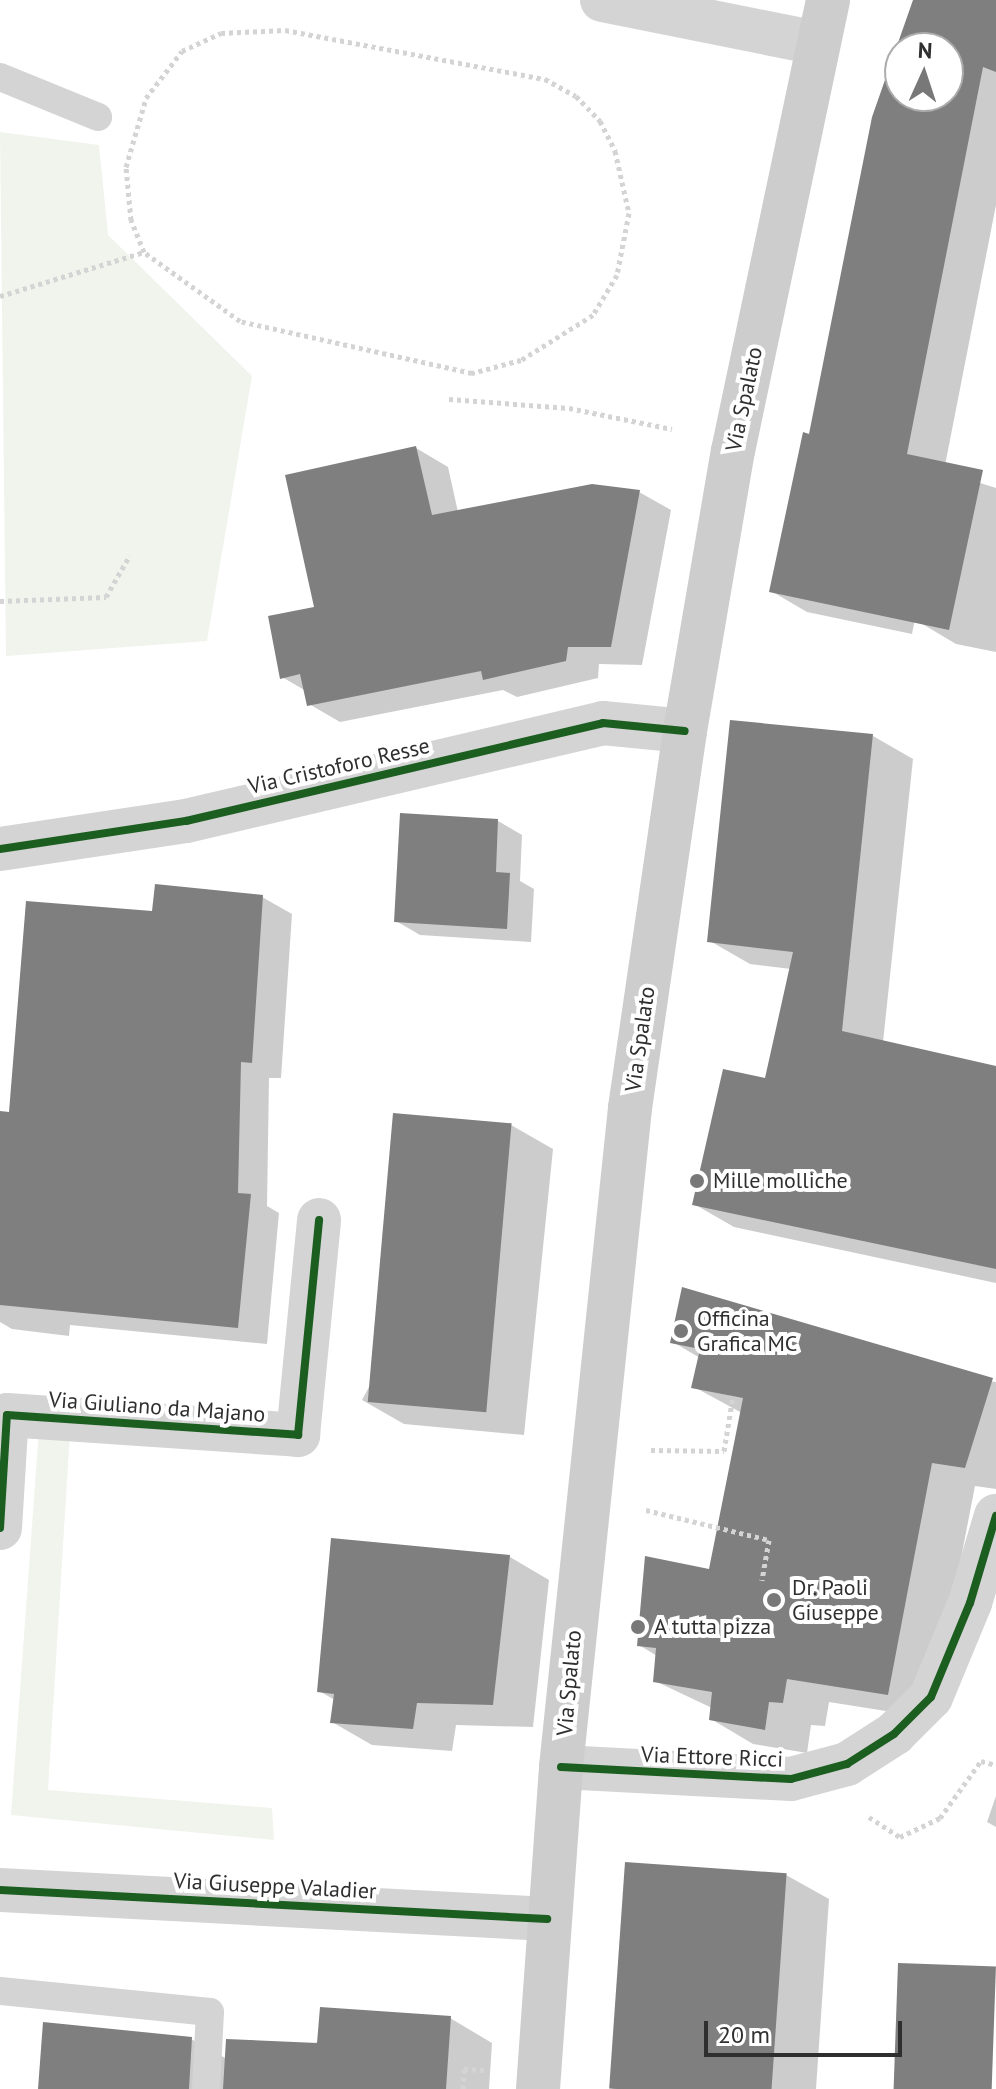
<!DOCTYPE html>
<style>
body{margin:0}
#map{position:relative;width:996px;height:2089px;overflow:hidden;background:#fff;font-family:"PT Sans",sans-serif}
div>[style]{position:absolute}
.green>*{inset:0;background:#f1f4ed}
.shadow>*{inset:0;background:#0003}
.building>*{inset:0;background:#7f7f7f;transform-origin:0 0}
.path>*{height:5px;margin-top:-2.5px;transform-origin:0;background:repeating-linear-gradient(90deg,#d4d4d4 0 4px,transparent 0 8px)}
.service>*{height:28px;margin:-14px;padding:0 14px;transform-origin:14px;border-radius:14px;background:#d4d4d4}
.minor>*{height:44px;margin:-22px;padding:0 22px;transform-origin:22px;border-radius:22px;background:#d4d4d4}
.secondary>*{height:44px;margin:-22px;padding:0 22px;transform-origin:22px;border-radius:22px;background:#cdcdcd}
.cycleway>*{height:8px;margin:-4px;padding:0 4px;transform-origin:4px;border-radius:4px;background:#1b5e20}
.dots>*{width:22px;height:22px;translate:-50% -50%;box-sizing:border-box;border:4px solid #fff;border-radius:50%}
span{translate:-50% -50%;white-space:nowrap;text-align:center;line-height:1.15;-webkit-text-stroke:8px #fff;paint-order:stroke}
.street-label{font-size:22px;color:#2f2f2f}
.poi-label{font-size:22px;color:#2f2f2f}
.left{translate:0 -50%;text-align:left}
.north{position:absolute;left:884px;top:32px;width:80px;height:80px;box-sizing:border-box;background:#fff;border:2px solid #acacac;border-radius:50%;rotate:3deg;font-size:22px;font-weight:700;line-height:32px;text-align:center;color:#2f2f2f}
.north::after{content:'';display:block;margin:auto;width:28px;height:36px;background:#787878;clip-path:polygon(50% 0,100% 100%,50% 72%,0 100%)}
.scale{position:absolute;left:704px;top:2021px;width:198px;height:36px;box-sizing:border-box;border:4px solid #2f2f2f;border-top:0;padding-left:10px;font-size:24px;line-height:28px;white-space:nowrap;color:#2f2f2f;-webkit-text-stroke:6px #fff;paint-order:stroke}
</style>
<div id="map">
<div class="green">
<i style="clip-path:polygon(0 132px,99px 145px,108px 235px,252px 376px,207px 641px,6px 656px)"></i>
<i style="clip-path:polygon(39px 1429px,70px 1432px,48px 1790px,272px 1808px,274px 1840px,11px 1815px)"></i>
</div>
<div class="shadow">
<i style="clip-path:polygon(evenodd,915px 0,996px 0,996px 205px,912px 634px,807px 612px,771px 591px,810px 436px,874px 117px,915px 0,900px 48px,948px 48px,948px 96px,900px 96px,900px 48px)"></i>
<i style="clip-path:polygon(416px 448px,448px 467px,458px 512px,639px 492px,671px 510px,642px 665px,599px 664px,598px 678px,517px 697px,503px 690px,340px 722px,309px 704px,306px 691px,282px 677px,316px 609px)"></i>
<i style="clip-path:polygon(974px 481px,996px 488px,996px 652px,956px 644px,919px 622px)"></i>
<i style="clip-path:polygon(873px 736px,913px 759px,883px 1042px,996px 1068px,996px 1283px,734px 1227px,694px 1204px,766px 1081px,791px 969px,750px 964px,710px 941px)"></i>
<i style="clip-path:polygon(498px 821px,522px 835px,520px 881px,534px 889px,531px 942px,420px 935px,396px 921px)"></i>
<i style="clip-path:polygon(262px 897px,292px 914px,281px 1078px,269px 1078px,267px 1206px,279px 1213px,267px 1344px,70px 1325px,69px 1336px,12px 1329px,0 1322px,0 1139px,11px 1114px,154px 913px)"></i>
<i style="clip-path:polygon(511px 1125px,553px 1149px,524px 1435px,404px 1424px,362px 1400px)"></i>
<i style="clip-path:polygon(673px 1342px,996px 1382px,996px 1489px,975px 1486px,930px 1718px,829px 1702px,825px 1726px,811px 1725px,807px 1753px,753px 1744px,711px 1719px,712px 1708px,655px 1681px,657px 1656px,639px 1645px,711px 1571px,742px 1413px,694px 1387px,700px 1358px)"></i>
<i style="clip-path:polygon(333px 1541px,510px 1557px,549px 1580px,533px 1727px,456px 1725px,452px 1751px,372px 1745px,332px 1722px,335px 1700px,319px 1691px)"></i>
<i style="clip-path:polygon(996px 1796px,996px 1827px,987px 1822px)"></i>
<i style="clip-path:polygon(786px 1875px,829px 1899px,816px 2089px,612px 2089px)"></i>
<i style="clip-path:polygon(450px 2018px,492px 2043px,489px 2089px,40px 2089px,191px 2039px,227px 2059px)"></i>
</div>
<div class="building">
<i style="clip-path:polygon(evenodd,913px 0,996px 0,996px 72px,983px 67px,907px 454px,983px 470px,949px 630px,769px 592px,803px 432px,809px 434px,872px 117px,913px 0,900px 48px,948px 48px,948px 96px,900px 96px,900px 48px)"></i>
<i style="clip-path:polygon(416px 446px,432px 515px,592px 484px,640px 490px,611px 647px,568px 647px,566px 661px,483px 680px,481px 671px,307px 706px,300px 674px,280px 679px,268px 616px,314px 607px,285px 475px)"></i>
<i style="clip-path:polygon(730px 720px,873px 734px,842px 1031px,996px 1066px,996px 1269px,692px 1205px,723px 1069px,765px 1078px,793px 952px,707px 942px)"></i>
<i style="clip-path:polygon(400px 813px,498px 819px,496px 872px,510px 873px,507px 929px,394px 922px)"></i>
<i style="clip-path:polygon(155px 884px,263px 895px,252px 1063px,241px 1062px,238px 1193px,251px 1194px,238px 1328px,0 1305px,0 1111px,9px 1112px,26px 901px,152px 911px)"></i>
<i style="left:393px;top:1113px;width:119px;height:290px;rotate:5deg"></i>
<i style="clip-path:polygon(682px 1287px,993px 1378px,965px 1468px,932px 1463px,888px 1695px,787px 1679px,783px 1703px,769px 1702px,765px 1730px,709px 1720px,712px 1692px,653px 1682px,656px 1648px,637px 1646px,645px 1556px,709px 1569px,743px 1398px,691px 1388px,700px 1349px,670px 1343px)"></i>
<i style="clip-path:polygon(331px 1538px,510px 1555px,493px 1705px,417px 1703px,413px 1729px,330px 1723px,334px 1694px,317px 1692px)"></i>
<i style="left:625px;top:1862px;width:162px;height:227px;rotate:4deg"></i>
<i style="left:898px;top:1963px;width:98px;height:126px;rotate:2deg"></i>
<i style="clip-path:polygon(320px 2007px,451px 2016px,446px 2089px,223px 2089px,226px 2039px,317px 2043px)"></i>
<i style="clip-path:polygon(43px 2022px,192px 2037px,189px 2089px,38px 2089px)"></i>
</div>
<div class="path">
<i style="left:285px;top:30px;width:265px;rotate:10.7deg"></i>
<i style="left:545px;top:79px;width:35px;rotate:29deg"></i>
<i style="left:576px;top:96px;width:35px;rotate:46deg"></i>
<i style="left:600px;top:121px;width:34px;rotate:63deg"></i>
<i style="left:615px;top:151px;width:64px;rotate:77.3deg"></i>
<i style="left:629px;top:213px;width:63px;rotate:101deg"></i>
<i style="left:617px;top:275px;width:47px;rotate:121deg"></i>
<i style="left:593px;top:315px;width:85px;rotate:148deg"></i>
<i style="left:521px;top:360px;width:51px;rotate:165.1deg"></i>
<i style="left:472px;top:373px;width:238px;rotate:-167.4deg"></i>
<i style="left:240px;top:321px;width:118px;rotate:-144.3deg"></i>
<i style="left:144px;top:252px;width:35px;rotate:-112deg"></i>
<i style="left:131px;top:220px;width:53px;rotate:-95.4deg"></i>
<i style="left:126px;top:167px;width:72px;rotate:-73.8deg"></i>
<i style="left:146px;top:98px;width:59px;rotate:-52.5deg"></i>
<i style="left:182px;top:51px;width:43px;rotate:-24.8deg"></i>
<i style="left:221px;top:33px;width:64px;rotate:-2.7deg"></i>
<i style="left:0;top:296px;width:151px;rotate:-17deg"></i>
<i style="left:449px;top:399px;width:120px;rotate:4.3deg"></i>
<i style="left:569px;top:408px;width:105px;rotate:11.5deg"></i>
<i style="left:0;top:601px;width:106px;rotate:-2.2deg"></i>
<i style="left:106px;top:597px;width:48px;rotate:-60.3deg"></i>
<i style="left:651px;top:1450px;width:73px;rotate:0.8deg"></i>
<i style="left:724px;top:1451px;width:56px;rotate:-80.7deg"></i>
<i style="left:646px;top:1510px;width:127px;rotate:13.7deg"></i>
<i style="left:769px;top:1540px;width:41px;rotate:99.9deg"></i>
<i style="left:869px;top:1817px;width:37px;rotate:33deg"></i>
<i style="left:900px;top:1837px;width:44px;rotate:-25.4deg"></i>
<i style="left:940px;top:1818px;width:70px;rotate:-54.3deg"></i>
<i style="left:981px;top:1761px;width:16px;rotate:15deg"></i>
<i style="left:463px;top:2089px;width:20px;rotate:-87deg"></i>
<i style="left:464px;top:2069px;width:20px;rotate:3deg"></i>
</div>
<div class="service">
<i style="left:0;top:77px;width:106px;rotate:22.2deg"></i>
<i style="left:0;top:1991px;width:211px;rotate:5.7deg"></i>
<i style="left:210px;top:2012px;width:77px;rotate:93deg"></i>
</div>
<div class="minor">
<i style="left:602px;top:0;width:220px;rotate:11.3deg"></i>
<i style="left:0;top:849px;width:188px;rotate:-8.6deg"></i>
<i style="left:186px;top:821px;width:428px;rotate:-13.2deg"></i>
<i style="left:603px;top:723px;width:82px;rotate:5.6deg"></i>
<i style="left:0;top:1528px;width:113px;rotate:-86.5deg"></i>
<i style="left:7px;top:1415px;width:292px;rotate:3.9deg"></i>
<i style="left:298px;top:1435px;width:216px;rotate:-84.4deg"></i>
<i style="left:561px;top:1767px;width:230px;rotate:3deg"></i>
<i style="left:791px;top:1779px;width:58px;rotate:-15deg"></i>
<i style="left:847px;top:1764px;width:56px;rotate:-32.6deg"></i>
<i style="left:894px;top:1734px;width:52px;rotate:-45deg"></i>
<i style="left:931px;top:1697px;width:102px;rotate:-67.5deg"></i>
<i style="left:970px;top:1603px;width:91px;rotate:-73.4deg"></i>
<i style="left:0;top:1890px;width:548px;rotate:3.03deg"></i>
</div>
<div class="secondary">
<i style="left:538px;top:2089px;width:323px;rotate:-85.9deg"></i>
<i style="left:561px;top:1767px;width:663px;rotate:-84.02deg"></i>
<i style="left:630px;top:1108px;width:381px;rotate:-81.7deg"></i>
<i style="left:685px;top:731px;width:284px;rotate:-80.3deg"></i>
<i style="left:733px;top:451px;width:461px;rotate:-78.1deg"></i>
</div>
<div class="cycleway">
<i style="left:0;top:849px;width:188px;rotate:-8.6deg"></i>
<i style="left:186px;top:821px;width:428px;rotate:-13.2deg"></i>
<i style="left:603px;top:723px;width:82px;rotate:5.6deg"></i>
<i style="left:0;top:1528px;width:113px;rotate:-86.5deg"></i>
<i style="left:7px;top:1415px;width:292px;rotate:3.9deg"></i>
<i style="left:298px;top:1435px;width:216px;rotate:-84.4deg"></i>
<i style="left:561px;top:1767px;width:230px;rotate:3deg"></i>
<i style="left:791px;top:1779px;width:58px;rotate:-15deg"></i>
<i style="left:847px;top:1764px;width:56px;rotate:-32.6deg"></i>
<i style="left:894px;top:1734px;width:52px;rotate:-45deg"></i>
<i style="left:931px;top:1697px;width:102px;rotate:-67.5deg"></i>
<i style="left:970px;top:1603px;width:91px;rotate:-73.4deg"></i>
<i style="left:0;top:1890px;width:548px;rotate:3.03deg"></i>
</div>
<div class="dots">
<i style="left:697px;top:1181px;background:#787878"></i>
<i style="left:681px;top:1331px;background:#787878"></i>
<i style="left:774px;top:1600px;background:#787878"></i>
<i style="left:638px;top:1627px;background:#787878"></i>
</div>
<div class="street-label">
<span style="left:744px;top:399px;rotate:-78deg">Via Spalato</span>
<span style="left:339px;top:766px;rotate:-13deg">Via Cristoforo Resse</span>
<span style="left:640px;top:1039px;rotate:-82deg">Via Spalato</span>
<span style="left:157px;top:1407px;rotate:4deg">Via Giuliano da Majano</span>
<span style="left:569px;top:1683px;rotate:-85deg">Via Spalato</span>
<span style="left:712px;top:1757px;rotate:2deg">Via Ettore Ricci</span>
<span style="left:275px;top:1886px;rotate:3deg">Via Giuseppe Valadier</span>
</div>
<div class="poi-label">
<span class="left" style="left:713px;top:1181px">Mille molliche</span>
<span class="left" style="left:697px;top:1331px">Officina<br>Grafica MC</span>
<span class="left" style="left:792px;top:1600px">Dr. Paoli<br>Giuseppe</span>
<span class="left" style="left:654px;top:1627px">A tutta pizza</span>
</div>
<div class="north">N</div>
<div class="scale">20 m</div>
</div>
